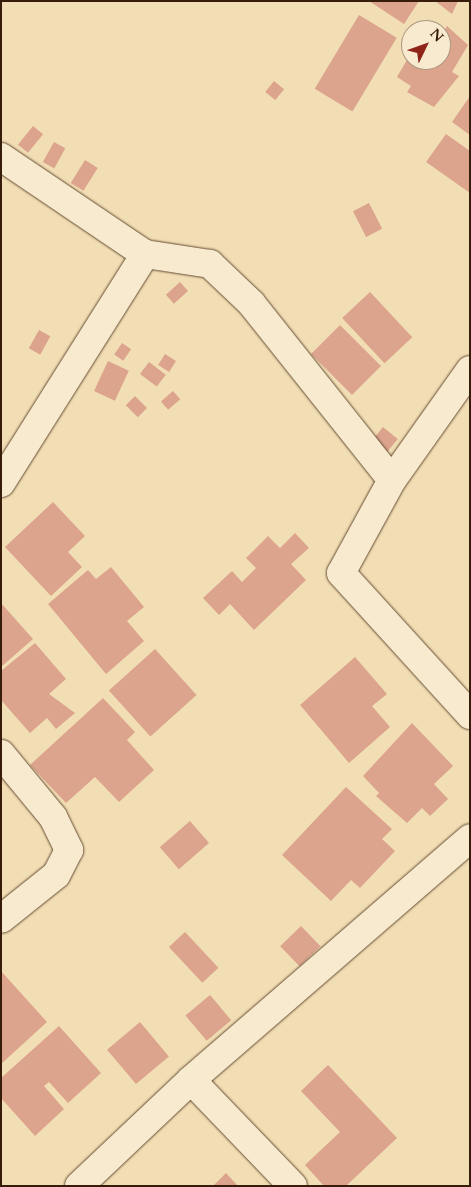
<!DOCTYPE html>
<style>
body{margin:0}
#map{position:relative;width:471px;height:1187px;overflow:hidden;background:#f2deb4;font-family:Cardo,serif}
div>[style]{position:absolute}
.building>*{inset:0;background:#dca38d;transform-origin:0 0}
.roads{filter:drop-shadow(0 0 1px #664c34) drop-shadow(0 0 1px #664c34)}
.street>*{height:28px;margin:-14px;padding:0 14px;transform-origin:14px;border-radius:14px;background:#f7eace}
span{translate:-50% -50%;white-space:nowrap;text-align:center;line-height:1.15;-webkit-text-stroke:4px #f7eace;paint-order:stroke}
.frame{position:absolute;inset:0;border:2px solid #381c0a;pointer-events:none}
.north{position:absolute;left:401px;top:20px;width:50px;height:50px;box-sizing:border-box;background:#f7eace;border:1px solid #ab9880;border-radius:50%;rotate:48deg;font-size:14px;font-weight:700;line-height:20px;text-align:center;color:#381c0a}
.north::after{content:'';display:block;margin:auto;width:18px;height:22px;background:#8f2418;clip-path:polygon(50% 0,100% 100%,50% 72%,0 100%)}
</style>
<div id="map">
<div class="building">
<i style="clip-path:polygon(369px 1px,419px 1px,404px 24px)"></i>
<i style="clip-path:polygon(435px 1px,458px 1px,452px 14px)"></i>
<i style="left:359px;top:15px;width:44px;height:86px;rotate:31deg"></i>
<i style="clip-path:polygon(429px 22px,444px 31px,447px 26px,468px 45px,452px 72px,459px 76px,434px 107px,407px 92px,411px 86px,397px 77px,411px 53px,411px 60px,441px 60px,441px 30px,425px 30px)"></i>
<i style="left:274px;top:81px;width:13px;height:14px;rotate:39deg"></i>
<i style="clip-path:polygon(470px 96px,470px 135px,452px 122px)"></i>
<i style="left:33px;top:126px;width:13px;height:24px;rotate:39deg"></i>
<i style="clip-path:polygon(446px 134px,470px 151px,470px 193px,426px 162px)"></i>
<i style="left:54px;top:142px;width:13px;height:23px;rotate:29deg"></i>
<i style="left:85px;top:160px;width:15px;height:27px;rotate:32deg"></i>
<i style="left:369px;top:203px;width:29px;height:18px;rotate:63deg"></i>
<i style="left:180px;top:282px;width:12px;height:19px;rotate:48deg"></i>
<i style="left:370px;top:292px;width:62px;height:38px;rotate:47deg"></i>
<i style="left:340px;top:325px;width:58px;height:41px;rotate:45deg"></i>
<i style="left:39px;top:330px;width:13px;height:21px;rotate:29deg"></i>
<i style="left:122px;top:343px;width:11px;height:14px;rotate:34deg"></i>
<i style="left:165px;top:354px;width:13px;height:13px;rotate:32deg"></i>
<i style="left:108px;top:361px;width:23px;height:33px;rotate:25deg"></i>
<i style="left:149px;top:362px;width:21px;height:15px;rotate:37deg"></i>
<i style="left:173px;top:391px;width:11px;height:16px;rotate:49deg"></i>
<i style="left:135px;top:396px;width:17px;height:13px;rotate:45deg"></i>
<i style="left:383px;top:427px;width:19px;height:21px;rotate:39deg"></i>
<i style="clip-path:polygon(53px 502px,85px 536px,68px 552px,82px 567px,51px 596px,5px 547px)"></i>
<i style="clip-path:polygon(295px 533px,309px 548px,291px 564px,306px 580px,254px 630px,230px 604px,219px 615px,203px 598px,232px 571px,242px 582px,256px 568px,246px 558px,268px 536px,280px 548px)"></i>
<i style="clip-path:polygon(111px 567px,144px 607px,127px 621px,144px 641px,106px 674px,48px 604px,88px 570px,96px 579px)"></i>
<i style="clip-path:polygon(1px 603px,33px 639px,1px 667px)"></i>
<i style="clip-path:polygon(35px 643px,66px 679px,49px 694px,75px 713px,56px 729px,47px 718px,30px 733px,1px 700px,1px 671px)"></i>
<i style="left:155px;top:649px;width:62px;height:62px;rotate:48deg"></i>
<i style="clip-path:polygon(355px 657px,387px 694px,372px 706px,390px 727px,349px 763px,300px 705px)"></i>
<i style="clip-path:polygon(103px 698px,135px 732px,127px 740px,154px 770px,119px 802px,95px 777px,66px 803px,30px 765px)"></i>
<i style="clip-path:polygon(412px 723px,453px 766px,434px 784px,448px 799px,430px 816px,422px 808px,407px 823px,376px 796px,379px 793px,363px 776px)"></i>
<i style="clip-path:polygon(346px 787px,392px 829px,382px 839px,395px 851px,360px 888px,351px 880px,331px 901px,282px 855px)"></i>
<i style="left:190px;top:821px;width:29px;height:40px;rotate:49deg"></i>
<i style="left:301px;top:926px;width:28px;height:29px;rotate:46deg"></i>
<i style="left:185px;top:932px;width:49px;height:22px;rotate:47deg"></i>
<i style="clip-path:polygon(1px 971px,47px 1022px,1px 1064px)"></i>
<i style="left:210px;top:995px;width:33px;height:32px;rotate:50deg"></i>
<i style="left:140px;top:1022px;width:45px;height:43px;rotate:50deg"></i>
<i style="clip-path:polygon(59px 1026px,101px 1073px,68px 1103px,49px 1082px,44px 1086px,64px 1109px,35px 1136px,1px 1098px,1px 1078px)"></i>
<i style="clip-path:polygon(328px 1065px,397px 1138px,346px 1186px,324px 1186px,305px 1165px,340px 1132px,301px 1091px)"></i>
<i style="clip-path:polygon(226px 1173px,238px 1186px,213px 1186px)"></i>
</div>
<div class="roads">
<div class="street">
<i style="left:1px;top:157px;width:174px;rotate:34deg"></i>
<i style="left:145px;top:254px;width:66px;rotate:8.7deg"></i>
<i style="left:210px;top:264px;width:57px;rotate:43.6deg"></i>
<i style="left:251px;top:303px;width:226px;rotate:51.5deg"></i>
<i style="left:470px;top:370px;width:135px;rotate:125.3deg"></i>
<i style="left:392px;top:480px;width:106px;rotate:118.7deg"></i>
<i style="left:341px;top:573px;width:192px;rotate:47.7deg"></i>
<i style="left:1px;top:483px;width:271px;rotate:-57.8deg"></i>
<i style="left:1px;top:754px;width:82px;rotate:50.5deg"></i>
<i style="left:53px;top:817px;width:37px;rotate:64deg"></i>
<i style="left:69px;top:850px;width:28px;rotate:117deg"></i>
<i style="left:56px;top:875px;width:70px;rotate:141.3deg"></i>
<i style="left:191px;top:1080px;width:147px;rotate:46.1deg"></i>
<i style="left:79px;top:1186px;width:154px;rotate:-43.4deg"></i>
<i style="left:191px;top:1080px;width:369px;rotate:-40.9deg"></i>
</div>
</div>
<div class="frame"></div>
<div class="north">N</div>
</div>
